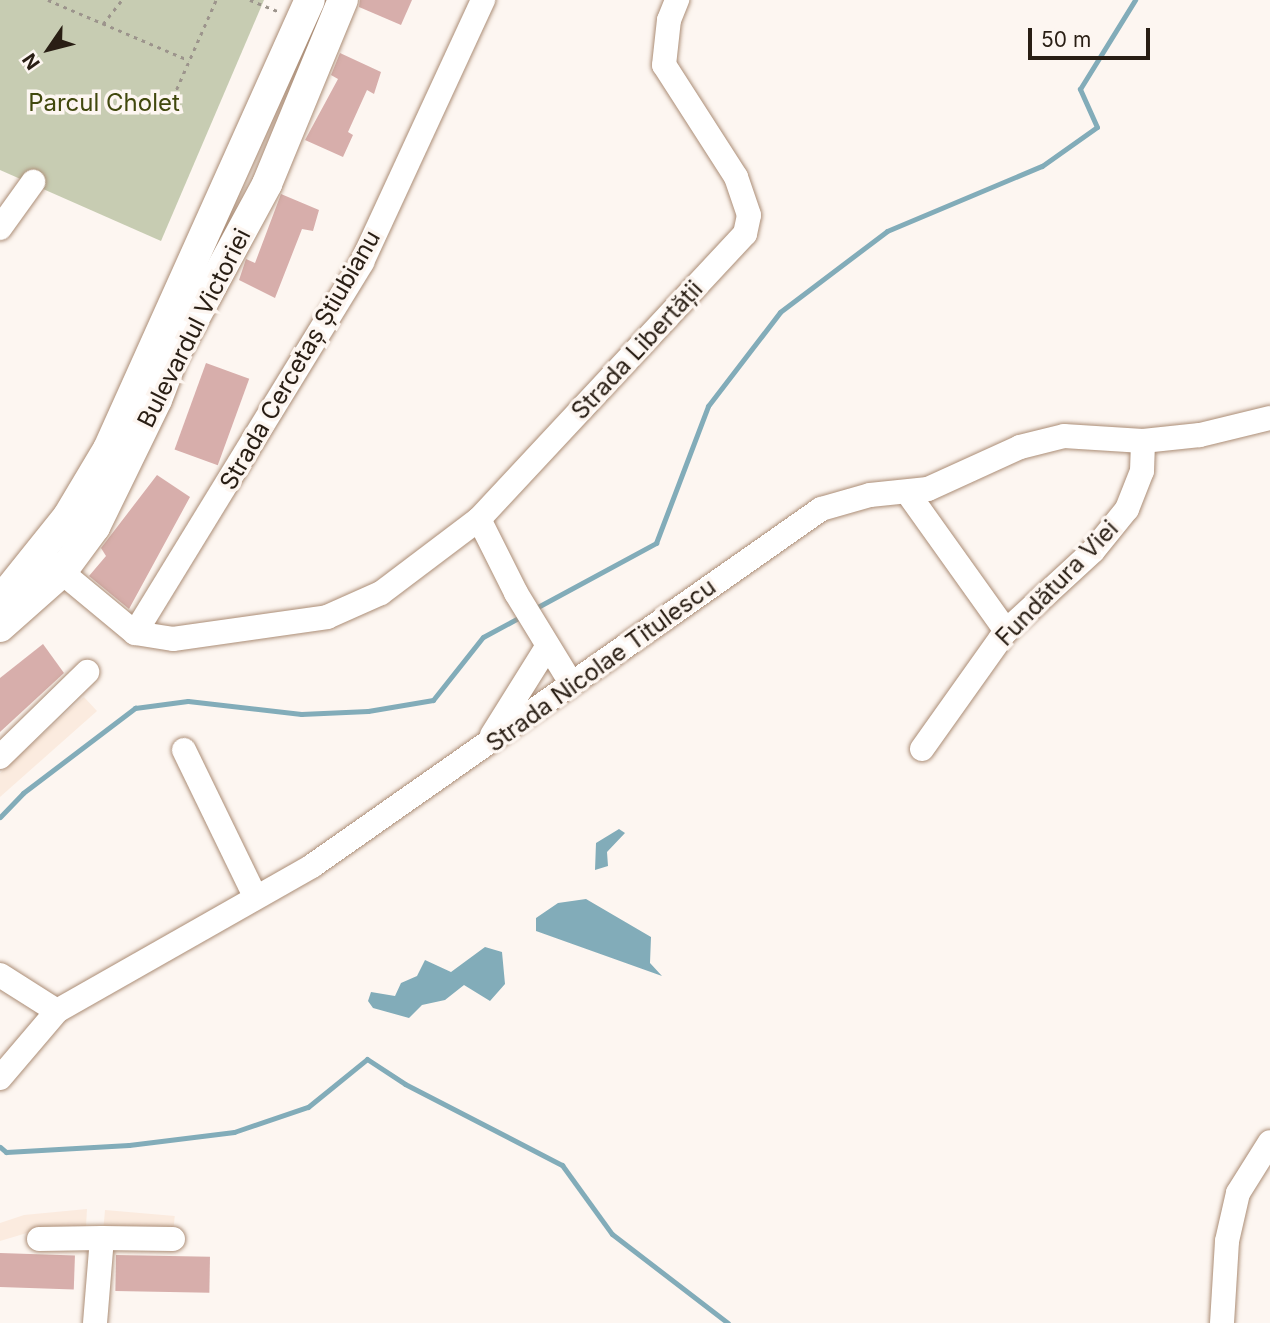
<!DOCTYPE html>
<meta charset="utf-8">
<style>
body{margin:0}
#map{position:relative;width:1270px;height:1323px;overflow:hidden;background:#fdf6f1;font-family:Inter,sans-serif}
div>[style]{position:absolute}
.built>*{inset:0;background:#fbebdf;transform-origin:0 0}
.green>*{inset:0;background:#c7ccb2}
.water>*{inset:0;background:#82acb9}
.stream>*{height:5px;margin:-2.5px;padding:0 2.5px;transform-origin:2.5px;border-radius:2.5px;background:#82acb9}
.building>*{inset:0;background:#d7aeab;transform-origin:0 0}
.path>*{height:2.5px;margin-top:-1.25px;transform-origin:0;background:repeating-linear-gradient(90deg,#9c948c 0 3.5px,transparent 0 8.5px)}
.roads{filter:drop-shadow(0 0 2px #ab8d76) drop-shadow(0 0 2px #ab8d76)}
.minor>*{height:24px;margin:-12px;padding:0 12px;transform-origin:12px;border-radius:12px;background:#fff}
.major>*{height:30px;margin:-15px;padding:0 15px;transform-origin:15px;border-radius:15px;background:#fff}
span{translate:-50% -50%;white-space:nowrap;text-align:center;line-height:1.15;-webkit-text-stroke:7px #fdf6f1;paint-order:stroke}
.park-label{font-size:24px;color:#41480d}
.street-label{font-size:24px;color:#291e14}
.north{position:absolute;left:14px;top:14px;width:70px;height:70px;-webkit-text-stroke:5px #fdf6f1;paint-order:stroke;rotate:235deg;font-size:19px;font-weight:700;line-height:28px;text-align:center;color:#291e14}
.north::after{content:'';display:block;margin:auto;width:24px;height:32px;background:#291e14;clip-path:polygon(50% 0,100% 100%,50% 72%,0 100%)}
.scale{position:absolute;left:1028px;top:28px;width:122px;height:32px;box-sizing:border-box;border:4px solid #291e14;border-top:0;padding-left:9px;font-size:21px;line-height:24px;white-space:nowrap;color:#291e14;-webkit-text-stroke:5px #fdf6f1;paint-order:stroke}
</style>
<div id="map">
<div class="built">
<i style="clip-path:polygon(84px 697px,97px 711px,0 797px,0 773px)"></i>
<i style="clip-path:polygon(87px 1209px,86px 1227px,37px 1230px,0 1241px,0 1223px,24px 1215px)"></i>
<i style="left:105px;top:1210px;width:70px;height:18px;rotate:5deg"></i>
</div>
<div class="green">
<i style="clip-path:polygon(0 0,264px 0,161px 241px,0 170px)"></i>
</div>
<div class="water">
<i style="clip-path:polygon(619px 829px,625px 833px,607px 852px,608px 866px,595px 870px,596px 843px)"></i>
<i style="clip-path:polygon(586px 899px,651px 937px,650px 963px,662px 976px,536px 931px,536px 918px,558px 903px)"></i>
<i style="clip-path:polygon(485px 947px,502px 952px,505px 984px,490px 1001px,464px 985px,445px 1000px,422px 1005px,409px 1018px,373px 1008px,368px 1001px,371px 992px,395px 996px,401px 983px,417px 976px,425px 960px,451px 972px)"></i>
</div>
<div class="stream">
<i style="left:534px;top:609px;width:139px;rotate:-28.4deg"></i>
<i style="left:656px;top:543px;width:147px;rotate:-69.2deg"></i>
<i style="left:708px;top:406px;width:118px;rotate:-52.5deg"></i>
<i style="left:780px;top:312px;width:134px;rotate:-37.1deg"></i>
<i style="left:887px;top:231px;width:168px;rotate:-22.8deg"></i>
<i style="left:1042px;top:166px;width:67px;rotate:-35.3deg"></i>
<i style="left:1097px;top:127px;width:42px;rotate:-114.1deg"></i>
<i style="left:1080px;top:89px;width:105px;rotate:-58.3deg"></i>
<i style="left:0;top:817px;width:33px;rotate:-46deg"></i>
<i style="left:23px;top:793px;width:141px;rotate:-37.2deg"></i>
<i style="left:135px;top:708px;width:53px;rotate:-7.5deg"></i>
<i style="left:188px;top:701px;width:114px;rotate:6.6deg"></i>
<i style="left:301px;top:714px;width:67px;rotate:-2.6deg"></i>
<i style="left:368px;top:711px;width:66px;rotate:-9.6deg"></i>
<i style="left:433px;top:700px;width:80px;rotate:-51.6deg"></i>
<i style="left:483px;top:637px;width:44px;rotate:-28.3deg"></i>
<i style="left:0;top:1147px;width:8px;rotate:40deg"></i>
<i style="left:6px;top:1152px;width:123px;rotate:-3.3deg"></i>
<i style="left:129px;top:1145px;width:106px;rotate:-7.1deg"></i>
<i style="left:234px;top:1132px;width:78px;rotate:-18.7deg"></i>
<i style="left:308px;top:1107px;width:76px;rotate:-39.1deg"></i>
<i style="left:367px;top:1059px;width:45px;rotate:33.3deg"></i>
<i style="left:405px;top:1084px;width:177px;rotate:27.3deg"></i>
<i style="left:562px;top:1165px;width:85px;rotate:54.1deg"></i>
<i style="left:612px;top:1234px;width:146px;rotate:37.5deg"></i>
</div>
<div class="building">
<i style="clip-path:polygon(360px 0,412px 0,401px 25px,359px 7px)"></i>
<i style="clip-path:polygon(340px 53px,381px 72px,374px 94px,367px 90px,348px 132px,353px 135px,343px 157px,305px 140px,338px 79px,331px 75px)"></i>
<i style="clip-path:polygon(281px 194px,319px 210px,313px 231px,302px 229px,275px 298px,239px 280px,246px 259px,255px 263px)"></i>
<i style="left:206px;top:363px;width:46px;height:92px;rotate:20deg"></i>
<i style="clip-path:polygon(157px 475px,190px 497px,129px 609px,89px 576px,106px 556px,101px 548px)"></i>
<i style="clip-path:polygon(43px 644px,64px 673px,0 732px,0 678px)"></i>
<i style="left:0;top:1253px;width:75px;height:34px;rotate:2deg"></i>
<i style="left:116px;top:1255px;width:94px;height:36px;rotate:1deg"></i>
</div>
<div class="path">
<i style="left:48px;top:0;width:153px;rotate:23.1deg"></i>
<i style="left:250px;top:0;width:32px;rotate:22deg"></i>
<i style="left:103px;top:24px;width:31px;rotate:-52deg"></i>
<i style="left:173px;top:97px;width:106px;rotate:-66.1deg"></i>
</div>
<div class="roads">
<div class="minor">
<i style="left:0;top:228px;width:57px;rotate:-54.3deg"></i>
<i style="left:907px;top:492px;width:171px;rotate:54.5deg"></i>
<i style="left:479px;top:519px;width:83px;rotate:63.4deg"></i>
<i style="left:516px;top:593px;width:105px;rotate:58.6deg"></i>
<i style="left:47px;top:560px;width:114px;rotate:39.7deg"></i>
<i style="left:135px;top:633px;width:38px;rotate:9deg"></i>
<i style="left:173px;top:639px;width:156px;rotate:-8.1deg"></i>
<i style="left:327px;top:617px;width:59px;rotate:-24deg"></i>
<i style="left:381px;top:593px;width:123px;rotate:-37.1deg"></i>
<i style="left:479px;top:519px;width:390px;rotate:-47deg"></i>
<i style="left:745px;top:234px;width:19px;rotate:-78deg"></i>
<i style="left:749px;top:215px;width:40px;rotate:-108.9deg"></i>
<i style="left:736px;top:177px;width:133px;rotate:-122.7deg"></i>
<i style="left:664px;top:65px;width:45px;rotate:-83.7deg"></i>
<i style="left:669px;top:20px;width:22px;rotate:-68deg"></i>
<i style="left:135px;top:633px;width:435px;rotate:-58.5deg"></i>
<i style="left:362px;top:262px;width:289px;rotate:-65.2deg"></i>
<i style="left:492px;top:735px;width:104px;rotate:-58deg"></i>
<i style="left:922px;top:749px;width:145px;rotate:-54.6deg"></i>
<i style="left:1006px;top:631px;width:118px;rotate:-42.6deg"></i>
<i style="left:1093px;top:551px;width:54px;rotate:-51deg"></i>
<i style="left:1127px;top:509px;width:41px;rotate:-68.5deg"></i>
<i style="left:1142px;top:471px;width:30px;rotate:-88deg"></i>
<i style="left:184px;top:750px;width:162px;rotate:64.1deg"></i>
<i style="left:0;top:757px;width:122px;rotate:-44.3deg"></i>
<i style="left:0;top:975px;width:67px;rotate:32.3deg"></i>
<i style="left:0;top:1078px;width:88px;rotate:-49.6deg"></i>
<i style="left:57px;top:1011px;width:293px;rotate:-29.6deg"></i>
<i style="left:312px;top:866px;width:622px;rotate:-35.04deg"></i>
<i style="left:821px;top:509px;width:51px;rotate:-15.9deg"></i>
<i style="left:870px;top:495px;width:58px;rotate:-5.9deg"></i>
<i style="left:928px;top:489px;width:101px;rotate:-24.5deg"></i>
<i style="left:1020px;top:447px;width:45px;rotate:-14deg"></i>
<i style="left:1064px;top:436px;width:79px;rotate:3.6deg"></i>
<i style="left:1143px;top:441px;width:57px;rotate:-6deg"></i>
<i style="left:1200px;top:435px;width:72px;rotate:-13.7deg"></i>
<i style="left:39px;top:1239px;width:63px;rotate:-0.9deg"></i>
<i style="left:95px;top:1323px;width:85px;rotate:-85.3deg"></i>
<i style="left:102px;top:1238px;width:71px;rotate:0.8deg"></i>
<i style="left:1222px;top:1323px;width:82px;rotate:-86.5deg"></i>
<i style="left:1227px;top:1241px;width:49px;rotate:-77.1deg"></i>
<i style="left:1238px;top:1193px;width:60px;rotate:-57.9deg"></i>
</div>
<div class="major">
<i style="left:0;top:601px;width:109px;rotate:-51.3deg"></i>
<i style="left:68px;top:516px;width:78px;rotate:-59.2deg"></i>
<i style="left:108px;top:449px;width:492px;rotate:-65.8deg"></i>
<i style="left:0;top:627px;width:81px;rotate:-41.5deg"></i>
<i style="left:61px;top:573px;width:57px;rotate:-53.5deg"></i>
<i style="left:95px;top:527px;width:141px;rotate:-64deg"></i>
<i style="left:157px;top:400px;width:45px;rotate:-69.1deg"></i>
<i style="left:173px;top:358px;width:198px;rotate:-61.6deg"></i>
<i style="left:267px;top:184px;width:199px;rotate:-67.6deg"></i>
</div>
</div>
<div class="park-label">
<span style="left:104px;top:103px">Parcul Cholet</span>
</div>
<div class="street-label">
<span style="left:194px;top:328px;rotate:-63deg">Bulevardul Victoriei</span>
<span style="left:637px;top:350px;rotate:-47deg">Strada Libertății</span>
<span style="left:300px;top:360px;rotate:-60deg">Strada Cercetaș Știubianu</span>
<span style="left:1057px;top:583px;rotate:-46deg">Fundătura Viei</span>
<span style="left:601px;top:665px;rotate:-36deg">Strada Nicolae Titulescu</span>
</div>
<div class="north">N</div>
<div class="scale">50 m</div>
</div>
